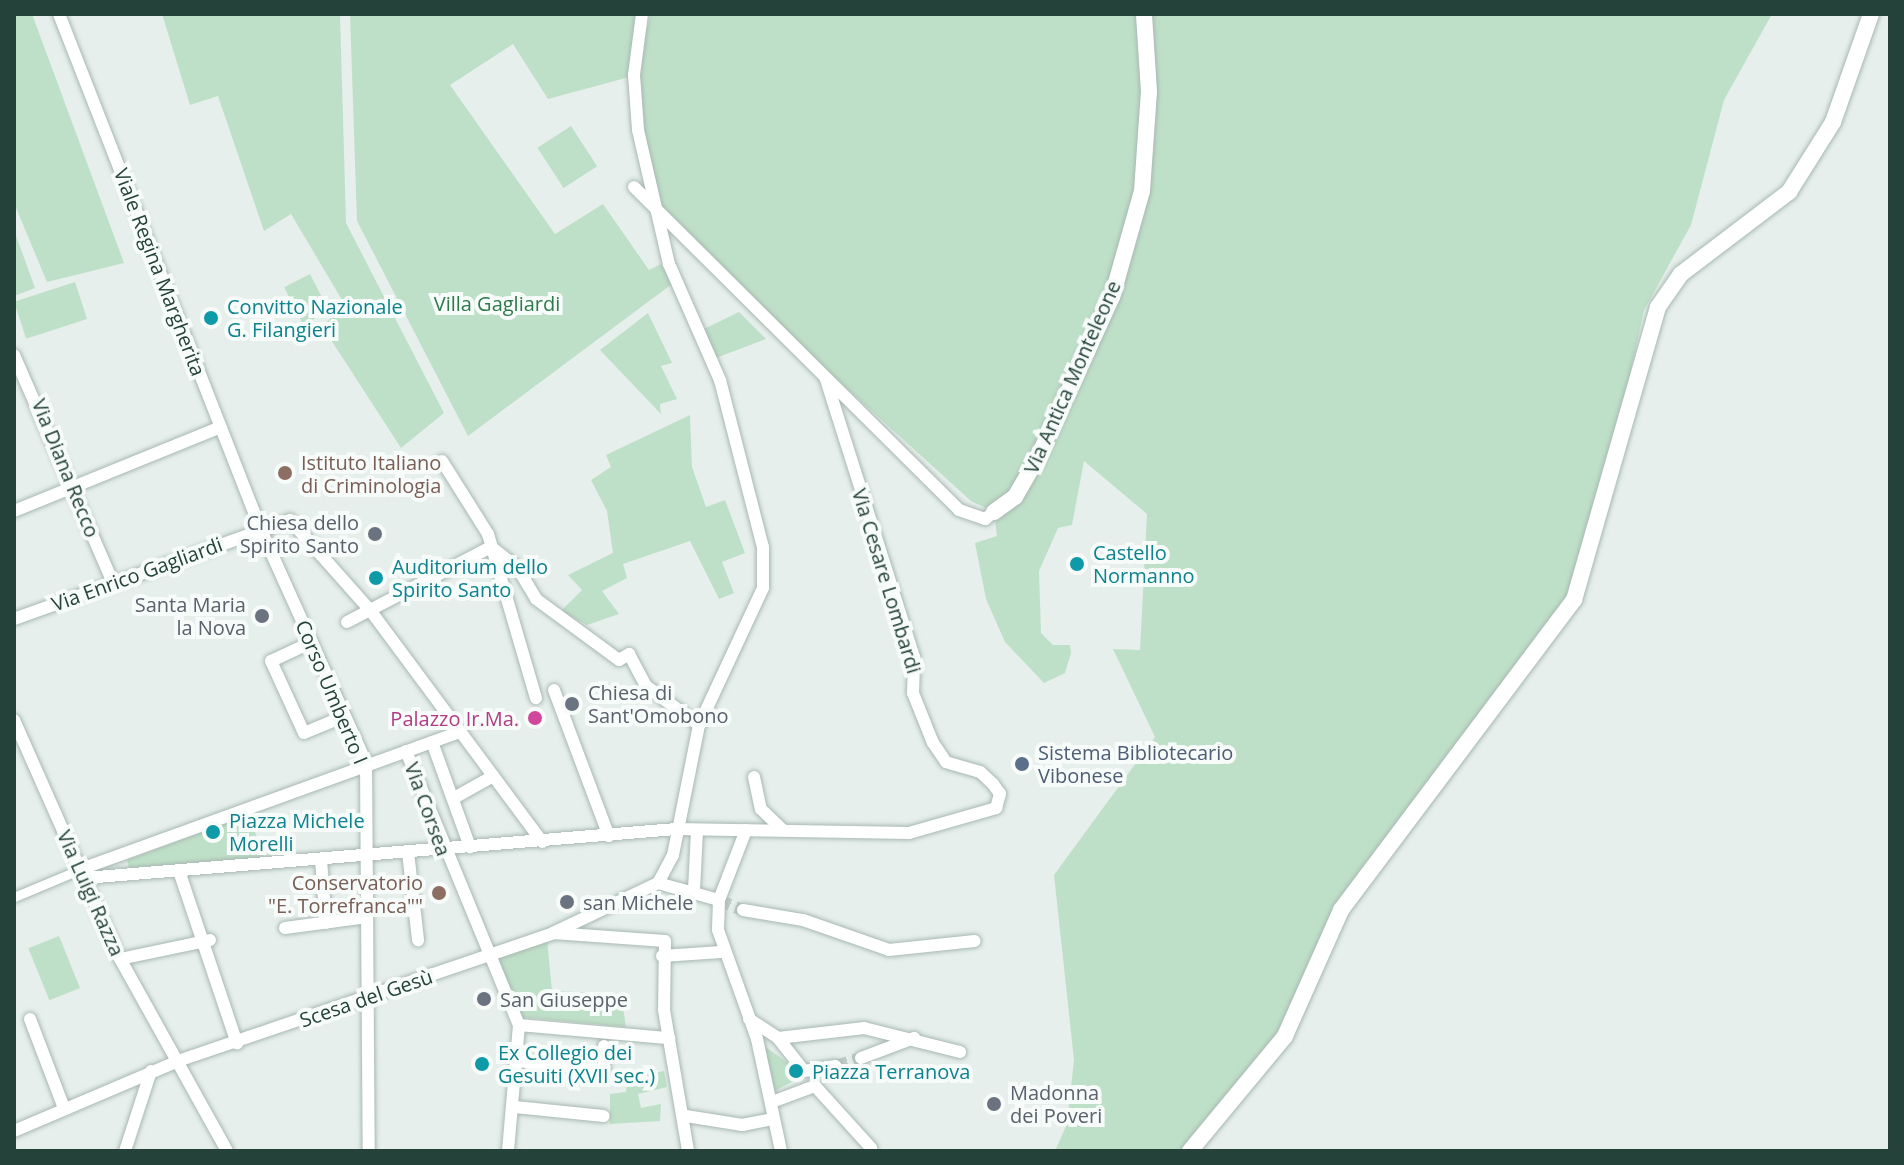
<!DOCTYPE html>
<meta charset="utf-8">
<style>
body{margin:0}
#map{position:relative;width:1904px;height:1165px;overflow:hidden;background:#e6efeb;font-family:"Open Sans",sans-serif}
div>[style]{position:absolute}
.green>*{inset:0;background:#bfe0c8;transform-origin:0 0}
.minor-tunnel>*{height:12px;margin-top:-6px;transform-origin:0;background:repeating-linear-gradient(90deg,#bfccc8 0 12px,transparent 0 18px)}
.roads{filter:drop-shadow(0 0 2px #a8b8b2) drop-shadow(0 0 2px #a8b8b2)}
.pedestrian>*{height:9px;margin:-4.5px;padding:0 4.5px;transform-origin:4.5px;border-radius:4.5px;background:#fff}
.minor>*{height:12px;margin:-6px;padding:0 6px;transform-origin:6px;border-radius:6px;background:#fff}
.tertiary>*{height:16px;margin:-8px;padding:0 8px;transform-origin:8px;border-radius:8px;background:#fff}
.dots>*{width:22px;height:22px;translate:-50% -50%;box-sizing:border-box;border:4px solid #f7fbf9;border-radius:50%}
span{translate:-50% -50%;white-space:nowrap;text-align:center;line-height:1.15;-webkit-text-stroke:8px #f7fbf9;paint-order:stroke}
.street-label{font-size:20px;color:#24423a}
.park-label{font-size:20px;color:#2d7a4b}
.culture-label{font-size:20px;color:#0d838f}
.left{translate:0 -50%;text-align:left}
.education-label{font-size:20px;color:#785e54}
.right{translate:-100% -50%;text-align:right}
.worship-label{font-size:20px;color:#5b616d}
.hotel-label{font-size:20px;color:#b23c85}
.service-label{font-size:20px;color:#4e5e75}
.frame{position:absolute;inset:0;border:16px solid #24423a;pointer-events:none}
</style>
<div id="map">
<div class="green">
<i style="clip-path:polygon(14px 14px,32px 14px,124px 263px,47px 282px,14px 203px)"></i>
<i style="clip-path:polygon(162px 14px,340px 14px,346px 223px,444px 413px,401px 448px,322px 326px,345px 305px,291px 214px,264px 231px,218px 96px,190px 105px)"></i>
<i style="clip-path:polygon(350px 14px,635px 14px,635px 71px,651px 14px,1772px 14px,1724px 100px,1691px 225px,1644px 310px,1587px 573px,1351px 897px,1302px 1010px,1190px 1151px,1055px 1151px,1067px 1124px,1074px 1060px,1054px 875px,1155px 737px,1113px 649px,1140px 650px,1147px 514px,1084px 461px,1072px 525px,1058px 528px,1039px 571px,1041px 633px,1053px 645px,1070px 645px,1071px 653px,1065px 673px,1044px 683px,1005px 642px,986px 599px,975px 543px,997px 536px,994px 512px,971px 501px,659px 218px,633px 76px,548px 99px,513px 44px,450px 85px,555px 234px,603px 204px,649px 270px,661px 264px,672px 284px,468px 436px,357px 221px)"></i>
<i style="left:571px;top:126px;width:48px;height:40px;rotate:57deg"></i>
<i style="clip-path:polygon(14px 230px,35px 288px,14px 296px)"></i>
<i style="left:310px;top:274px;width:42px;height:29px;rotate:63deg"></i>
<i style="left:75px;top:282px;width:39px;height:64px;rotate:72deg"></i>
<i style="clip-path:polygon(739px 312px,766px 339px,716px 358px,704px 329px)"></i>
<i style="clip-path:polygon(648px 313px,672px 363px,661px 366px,677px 399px,660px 404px,661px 414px,600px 350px)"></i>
<i style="clip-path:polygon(690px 415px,692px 467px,706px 507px,725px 500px,745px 553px,722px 562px,734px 593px,719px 599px,690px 541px,623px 564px,627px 578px,602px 591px,619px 614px,587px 625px,561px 611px,582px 590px,568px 575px,613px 553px,607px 511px,591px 480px,611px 467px,606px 455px)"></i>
<i style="clip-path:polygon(249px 815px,264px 858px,129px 868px,127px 860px)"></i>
<i style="left:59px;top:936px;width:56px;height:33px;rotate:68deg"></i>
<i style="clip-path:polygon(547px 939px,552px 991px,621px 994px,626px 1027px,521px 1017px,493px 959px)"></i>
<i style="clip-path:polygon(763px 1045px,805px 1075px,773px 1092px)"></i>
<i style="clip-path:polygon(664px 1071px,667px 1087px,638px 1094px,641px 1108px,661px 1104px,660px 1121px,610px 1124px,610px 1094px,626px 1092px,628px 1078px)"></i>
</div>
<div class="minor-tunnel">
<i style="left:719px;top:900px;width:26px;rotate:23deg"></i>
<i style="left:836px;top:1066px;width:26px;rotate:-18deg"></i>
</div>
<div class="roads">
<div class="pedestrian">
<i style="left:14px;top:897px;width:73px;rotate:-22.7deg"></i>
</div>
<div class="minor">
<i style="left:59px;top:14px;width:554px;rotate:68.62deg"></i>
<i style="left:261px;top:530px;width:256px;rotate:65.7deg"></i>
<i style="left:366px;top:763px;width:388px;rotate:89.6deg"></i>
<i style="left:642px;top:14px;width:62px;rotate:97.5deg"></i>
<i style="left:634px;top:75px;width:55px;rotate:85.8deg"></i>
<i style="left:638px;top:130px;width:138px;rotate:77deg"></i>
<i style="left:669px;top:264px;width:127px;rotate:66.3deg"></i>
<i style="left:720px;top:380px;width:172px;rotate:75.6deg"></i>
<i style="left:763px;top:547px;width:41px;rotate:90deg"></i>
<i style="left:763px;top:588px;width:151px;rotate:115deg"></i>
<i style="left:699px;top:725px;width:133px;rotate:101.3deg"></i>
<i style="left:673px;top:855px;width:32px;rotate:118deg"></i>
<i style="left:634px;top:187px;width:458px;rotate:44.8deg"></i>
<i style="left:959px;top:510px;width:28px;rotate:19deg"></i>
<i style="left:985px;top:519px;width:11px;rotate:-38deg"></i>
<i style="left:14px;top:355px;width:249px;rotate:66.5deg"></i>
<i style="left:442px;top:461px;width:86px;rotate:57.8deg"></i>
<i style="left:488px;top:534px;width:171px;rotate:73.7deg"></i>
<i style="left:14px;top:511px;width:223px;rotate:-22.1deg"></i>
<i style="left:491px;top:547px;width:33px;rotate:38deg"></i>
<i style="left:517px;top:567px;width:37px;rotate:59deg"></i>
<i style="left:536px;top:599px;width:103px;rotate:36.3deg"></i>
<i style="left:619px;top:660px;width:12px;rotate:-31deg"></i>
<i style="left:629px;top:654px;width:36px;rotate:62deg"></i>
<i style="left:646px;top:686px;width:66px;rotate:36.3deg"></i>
<i style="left:14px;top:619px;width:293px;rotate:-19.7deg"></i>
<i style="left:290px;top:520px;width:120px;rotate:48.4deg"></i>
<i style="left:370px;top:610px;width:289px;rotate:53.4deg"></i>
<i style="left:347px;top:622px;width:162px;rotate:-27.5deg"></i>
<i style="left:312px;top:642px;width:45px;rotate:155.1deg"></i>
<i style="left:271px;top:661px;width:79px;rotate:65.4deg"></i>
<i style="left:304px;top:733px;width:44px;rotate:-22.5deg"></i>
<i style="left:554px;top:690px;width:156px;rotate:69.4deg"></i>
<i style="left:14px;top:720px;width:257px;rotate:66.1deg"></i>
<i style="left:118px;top:955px;width:224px;rotate:60.9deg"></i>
<i style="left:432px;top:742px;width:112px;rotate:70.1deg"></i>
<i style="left:406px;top:751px;width:296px;rotate:67.6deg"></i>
<i style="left:519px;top:1025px;width:126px;rotate:95deg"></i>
<i style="left:754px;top:777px;width:33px;rotate:78deg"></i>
<i style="left:761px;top:809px;width:30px;rotate:44deg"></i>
<i style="left:454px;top:798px;width:45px;rotate:-29.4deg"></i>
<i style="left:746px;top:830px;width:75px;rotate:111.1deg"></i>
<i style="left:719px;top:900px;width:30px;rotate:92deg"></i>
<i style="left:718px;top:930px;width:116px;rotate:70.3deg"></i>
<i style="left:757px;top:1039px;width:115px;rotate:77.9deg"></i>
<i style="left:408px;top:852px;width:89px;rotate:83.5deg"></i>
<i style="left:321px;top:860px;width:63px;rotate:85.5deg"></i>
<i style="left:81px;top:869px;width:403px;rotate:-19.9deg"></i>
<i style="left:179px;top:871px;width:182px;rotate:71.4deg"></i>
<i style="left:85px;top:878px;width:593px;rotate:-4.74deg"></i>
<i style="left:676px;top:829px;width:233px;rotate:1deg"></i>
<i style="left:909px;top:833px;width:91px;rotate:-16deg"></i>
<i style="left:996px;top:808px;width:15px;rotate:-74deg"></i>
<i style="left:1000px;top:794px;width:12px;rotate:-125deg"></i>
<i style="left:993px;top:784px;width:18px;rotate:-137deg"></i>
<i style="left:980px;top:772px;width:35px;rotate:-164deg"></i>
<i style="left:946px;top:762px;width:23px;rotate:-124deg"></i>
<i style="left:933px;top:743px;width:54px;rotate:-111.8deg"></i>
<i style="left:913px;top:693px;width:36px;rotate:-88deg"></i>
<i style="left:914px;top:657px;width:292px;rotate:-107.6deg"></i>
<i style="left:694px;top:890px;width:60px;rotate:-87.1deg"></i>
<i style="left:743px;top:910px;width:61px;rotate:9.5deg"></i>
<i style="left:803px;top:920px;width:91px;rotate:19.2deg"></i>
<i style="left:889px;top:950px;width:86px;rotate:-6deg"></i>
<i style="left:285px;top:928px;width:83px;rotate:-7.6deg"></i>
<i style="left:553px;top:933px;width:112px;rotate:4.1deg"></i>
<i style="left:665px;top:941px;width:69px;rotate:90.8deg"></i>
<i style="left:664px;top:1010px;width:143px;rotate:80.3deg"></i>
<i style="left:662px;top:956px;width:59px;rotate:-3.9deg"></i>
<i style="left:120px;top:959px;width:92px;rotate:-11.9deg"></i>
<i style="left:30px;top:1019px;width:95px;rotate:69.1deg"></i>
<i style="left:749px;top:1019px;width:35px;rotate:33deg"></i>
<i style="left:778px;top:1038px;width:87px;rotate:-6.6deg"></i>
<i style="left:864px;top:1028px;width:99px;rotate:14deg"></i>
<i style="left:519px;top:1025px;width:151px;rotate:5deg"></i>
<i style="left:778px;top:1038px;width:42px;rotate:51.8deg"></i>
<i style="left:804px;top:1071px;width:32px;rotate:-9deg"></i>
<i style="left:861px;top:1058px;width:57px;rotate:-20.7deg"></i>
<i style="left:517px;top:1061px;width:87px;rotate:5.9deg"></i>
<i style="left:604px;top:1070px;width:24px;rotate:-90deg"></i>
<i style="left:772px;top:1102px;width:46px;rotate:-20.4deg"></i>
<i style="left:815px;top:1086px;width:84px;rotate:47.9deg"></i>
<i style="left:515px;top:1107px;width:89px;rotate:5.8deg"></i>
<i style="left:686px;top:1116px;width:57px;rotate:9.1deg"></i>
<i style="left:742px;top:1125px;width:31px;rotate:-11deg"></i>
<i style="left:14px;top:1131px;width:178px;rotate:-23.1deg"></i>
<i style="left:178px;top:1061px;width:396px;rotate:-18.8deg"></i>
<i style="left:553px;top:933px;width:116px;rotate:-25.5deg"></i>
<i style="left:658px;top:883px;width:63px;rotate:15.6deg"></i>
<i style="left:125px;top:1151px;width:84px;rotate:-72deg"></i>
</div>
<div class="tertiary">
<i style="left:994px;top:512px;width:26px;rotate:-36deg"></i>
<i style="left:1015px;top:497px;width:46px;rotate:-60.1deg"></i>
<i style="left:1038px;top:457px;width:176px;rotate:-65.2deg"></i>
<i style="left:1112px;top:297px;width:110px;rotate:-74.2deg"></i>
<i style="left:1142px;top:191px;width:99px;rotate:-86deg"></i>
<i style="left:1149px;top:92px;width:78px;rotate:-93.7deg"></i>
<i style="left:1190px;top:1151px;width:149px;rotate:-50.4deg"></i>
<i style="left:1285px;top:1036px;width:138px;rotate:-66deg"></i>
<i style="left:1341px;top:910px;width:388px;rotate:-53.1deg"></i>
<i style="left:1574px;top:600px;width:305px;rotate:-74deg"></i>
<i style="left:1658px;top:307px;width:40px;rotate:-55.1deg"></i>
<i style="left:1681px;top:274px;width:136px;rotate:-37.2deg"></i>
<i style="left:1789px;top:192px;width:83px;rotate:-57.8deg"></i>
<i style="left:1833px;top:122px;width:114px;rotate:-70.6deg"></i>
</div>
</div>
<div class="dots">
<i style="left:211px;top:318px;background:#0f9aa8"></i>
<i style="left:285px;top:473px;background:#8d6e63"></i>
<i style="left:375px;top:534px;background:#6b7280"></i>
<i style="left:1077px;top:564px;background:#0f9aa8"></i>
<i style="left:376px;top:578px;background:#0f9aa8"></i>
<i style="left:262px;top:616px;background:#6b7280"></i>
<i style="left:572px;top:704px;background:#6b7280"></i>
<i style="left:535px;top:718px;background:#d1479c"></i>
<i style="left:1022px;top:764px;background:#5c6f8a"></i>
<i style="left:213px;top:832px;background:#0f9aa8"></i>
<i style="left:439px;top:893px;background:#8d6e63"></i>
<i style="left:567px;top:902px;background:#6b7280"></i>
<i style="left:484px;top:999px;background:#6b7280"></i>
<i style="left:482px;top:1064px;background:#0f9aa8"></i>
<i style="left:796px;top:1071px;background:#0f9aa8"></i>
<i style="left:994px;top:1104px;background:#6b7280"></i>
</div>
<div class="street-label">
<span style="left:160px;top:272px;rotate:69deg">Viale Regina Margherita</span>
<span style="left:1072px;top:377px;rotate:-66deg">Via Antica Monteleone</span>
<span style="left:66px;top:468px;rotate:68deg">Via Diana Recco</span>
<span style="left:137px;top:574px;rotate:-20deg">Via Enrico Gagliardi</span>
<span style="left:887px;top:581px;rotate:73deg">Via Cesare Lombardi</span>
<span style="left:332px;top:692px;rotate:67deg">Corso Umberto I</span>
<span style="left:428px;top:809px;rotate:70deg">Via Corsea</span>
<span style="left:91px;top:893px;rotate:66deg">Via Luigi Razza</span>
<span style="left:366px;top:998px;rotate:-19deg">Scesa del Gesù</span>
</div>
<div class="park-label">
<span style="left:497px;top:303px">Villa Gagliardi</span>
</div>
<div class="culture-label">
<span class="left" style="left:227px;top:318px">Convitto Nazionale<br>G. Filangieri</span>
<span class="left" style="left:1093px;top:564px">Castello<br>Normanno</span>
<span class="left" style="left:392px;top:578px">Auditorium dello<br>Spirito Santo</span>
<span class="left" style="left:229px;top:832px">Piazza Michele<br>Morelli</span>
<span class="left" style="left:498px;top:1064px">Ex Collegio dei<br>Gesuiti (XVII sec.)</span>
<span class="left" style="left:812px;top:1071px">Piazza Terranova</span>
</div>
<div class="education-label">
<span class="left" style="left:301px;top:474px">Istituto Italiano<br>di Criminologia</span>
<span class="right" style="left:423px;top:894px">Conservatorio<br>"E. Torrefranca""</span>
</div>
<div class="worship-label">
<span class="right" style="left:359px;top:534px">Chiesa dello<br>Spirito Santo</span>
<span class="right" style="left:246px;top:616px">Santa Maria<br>la Nova</span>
<span class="left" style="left:588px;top:704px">Chiesa di<br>Sant'Omobono</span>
<span class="left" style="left:583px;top:902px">san Michele</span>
<span class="left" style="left:500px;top:999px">San Giuseppe</span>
<span class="left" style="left:1010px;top:1104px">Madonna<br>dei Poveri</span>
</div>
<div class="hotel-label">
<span class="right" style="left:519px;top:718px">Palazzo Ir.Ma.</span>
</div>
<div class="service-label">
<span class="left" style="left:1038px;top:764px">Sistema Bibliotecario<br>Vibonese</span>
</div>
<div class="frame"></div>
</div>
